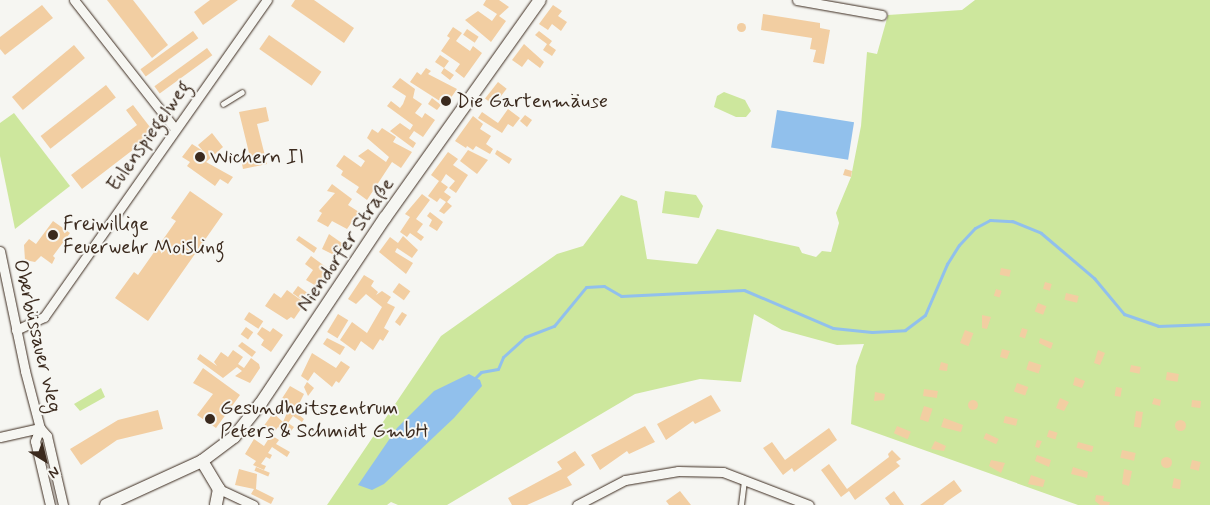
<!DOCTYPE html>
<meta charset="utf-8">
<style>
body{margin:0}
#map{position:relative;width:1210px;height:505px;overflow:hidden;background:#f6f6f2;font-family:Mynerve,sans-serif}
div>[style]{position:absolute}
.green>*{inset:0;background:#cde79d}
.water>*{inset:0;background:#91c0ec;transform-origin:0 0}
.stream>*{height:3px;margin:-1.5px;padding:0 1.5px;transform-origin:1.5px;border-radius:1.5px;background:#91c0ec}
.building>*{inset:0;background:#f2cea2;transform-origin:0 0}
.round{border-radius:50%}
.roads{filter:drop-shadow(0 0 1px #3b2a1e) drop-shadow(0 0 1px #3b2a1e)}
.lane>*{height:4.5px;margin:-2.25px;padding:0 2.25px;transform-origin:2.25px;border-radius:2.25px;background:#f6f6f2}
.street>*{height:9px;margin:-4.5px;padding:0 4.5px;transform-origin:4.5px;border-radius:4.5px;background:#f6f6f2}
.secondary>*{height:12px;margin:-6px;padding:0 6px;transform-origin:6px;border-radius:6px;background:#f6f6f2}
.dots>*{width:14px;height:14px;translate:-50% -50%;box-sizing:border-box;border:2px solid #f6f6f2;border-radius:50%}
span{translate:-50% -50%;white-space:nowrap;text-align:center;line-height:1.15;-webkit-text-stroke:4px #f6f6f2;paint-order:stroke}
.poi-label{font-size:20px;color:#3b2a1e}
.left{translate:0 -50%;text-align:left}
.street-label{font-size:20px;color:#3b2a1e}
.north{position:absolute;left:20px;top:435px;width:50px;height:50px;-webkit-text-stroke:4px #f6f6f2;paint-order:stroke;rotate:144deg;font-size:14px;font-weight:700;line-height:20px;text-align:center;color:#3b2a1e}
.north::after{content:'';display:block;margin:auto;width:18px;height:22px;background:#3b2a1e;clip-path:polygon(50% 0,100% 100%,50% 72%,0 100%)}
</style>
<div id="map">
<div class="green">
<i style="clip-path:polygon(975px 0,1210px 0,1210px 505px,1078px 505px,851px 424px,856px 366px,864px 344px,837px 345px,782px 330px,754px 314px,741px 382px,700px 379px,635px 394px,447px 505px,398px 505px,391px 502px,387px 505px,327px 505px,441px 336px,557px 254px,583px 246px,621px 195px,637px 201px,647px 259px,697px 264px,717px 229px,799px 247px,802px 253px,816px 257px,822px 251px,831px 252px,839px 223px,836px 213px,851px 177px,861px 126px,867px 52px,877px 54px,888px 15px,962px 10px)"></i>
<i style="clip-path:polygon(724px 92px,745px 100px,751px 111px,746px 117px,736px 117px,714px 107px,717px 96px)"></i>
<i style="clip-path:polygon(14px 113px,70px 186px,15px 229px,0 156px,0 123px)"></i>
<i style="clip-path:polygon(665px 191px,696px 195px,703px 206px,699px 218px,662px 213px)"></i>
<i style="clip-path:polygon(101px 388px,105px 397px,80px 411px,74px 404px)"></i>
</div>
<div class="water">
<i style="left:777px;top:110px;width:78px;height:38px;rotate:9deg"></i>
<i style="clip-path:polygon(469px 374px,480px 380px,482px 386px,454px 418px,384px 484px,372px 490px,358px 485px,397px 428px,434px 391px)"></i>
</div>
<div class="stream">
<i style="left:475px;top:378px;width:8px;rotate:-45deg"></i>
<i style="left:481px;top:372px;width:17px;rotate:-10deg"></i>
<i style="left:498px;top:369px;width:13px;rotate:-67deg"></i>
<i style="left:503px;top:357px;width:30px;rotate:-42deg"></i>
<i style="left:525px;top:337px;width:31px;rotate:-21deg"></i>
<i style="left:554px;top:326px;width:50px;rotate:-50.6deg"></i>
<i style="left:586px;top:287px;width:18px;rotate:-3deg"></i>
<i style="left:604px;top:286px;width:20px;rotate:30deg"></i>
<i style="left:621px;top:296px;width:123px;rotate:-2.8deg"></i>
<i style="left:744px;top:290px;width:97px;rotate:23.1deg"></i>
<i style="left:833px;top:328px;width:39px;rotate:6deg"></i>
<i style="left:872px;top:332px;width:33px;rotate:-3deg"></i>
<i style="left:905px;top:330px;width:25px;rotate:-37deg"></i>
<i style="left:925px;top:315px;width:56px;rotate:-66.7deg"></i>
<i style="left:947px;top:264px;width:22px;rotate:-58deg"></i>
<i style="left:959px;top:245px;width:23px;rotate:-47deg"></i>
<i style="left:975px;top:228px;width:17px;rotate:-28deg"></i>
<i style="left:990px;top:220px;width:22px;rotate:3deg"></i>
<i style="left:1012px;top:221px;width:31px;rotate:22deg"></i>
<i style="left:1041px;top:233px;width:70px;rotate:40.3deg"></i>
<i style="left:1094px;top:278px;width:47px;rotate:50.2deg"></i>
<i style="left:1124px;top:314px;width:36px;rotate:19deg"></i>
<i style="left:1158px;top:326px;width:52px;rotate:-2.2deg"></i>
</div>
<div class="building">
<i style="clip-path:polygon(107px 0,133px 0,168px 45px,152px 58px)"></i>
<i style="clip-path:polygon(210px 0,238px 0,203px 25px,194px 12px)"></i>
<i style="clip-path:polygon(295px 0,314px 0,354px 28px,344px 43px,291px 6px)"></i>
<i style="clip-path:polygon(486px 0,499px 0,509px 7px,499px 16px,506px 21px,491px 42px,465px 20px,478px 11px,492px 21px,497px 14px,483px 5px)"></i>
<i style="clip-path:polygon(42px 5px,53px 18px,5px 55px,0 49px,0 37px)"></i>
<i style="clip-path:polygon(553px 5px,562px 11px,558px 16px,567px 22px,561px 31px,552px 24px,548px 30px,539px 24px)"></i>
<i style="clip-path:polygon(763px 14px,820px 23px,820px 28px,830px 30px,824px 64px,813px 62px,816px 50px,810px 49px,812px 38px,761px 30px)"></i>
<i class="round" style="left:736.5px;top:22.5px;width:9px;height:9px"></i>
<i style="clip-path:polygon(453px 27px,462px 33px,456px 41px,470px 51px,473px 46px,482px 53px,464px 78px,455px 71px,460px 64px,441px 51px,450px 38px,447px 36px)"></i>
<i style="left:467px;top:29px;width:14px;height:7px;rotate:34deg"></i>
<i style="left:193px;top:31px;width:9px;height:65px;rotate:54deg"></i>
<i style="clip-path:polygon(539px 31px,552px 41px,549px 45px,556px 50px,552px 56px,543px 50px,547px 44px,535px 35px)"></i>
<i style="left:269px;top:35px;width:64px;height:17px;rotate:35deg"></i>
<i style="clip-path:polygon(524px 44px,544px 62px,540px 68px,528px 59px,522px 67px,512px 60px)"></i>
<i style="left:74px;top:45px;width:17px;height:81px;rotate:50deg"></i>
<i style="left:207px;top:48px;width:9px;height:65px;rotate:54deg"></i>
<i style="clip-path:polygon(440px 55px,449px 61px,444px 68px,454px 75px,450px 80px,441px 73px,444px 68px,435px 62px)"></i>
<i style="clip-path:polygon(426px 68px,431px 71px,428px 74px,457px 89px,446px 105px,410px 82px,417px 72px,421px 75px)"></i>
<i style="clip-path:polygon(400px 78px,415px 89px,413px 98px,422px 104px,415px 113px,422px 118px,425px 113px,435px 120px,423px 137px,414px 131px,409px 138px,416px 143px,413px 148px,390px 131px,400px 123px,410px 130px,413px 125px,387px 106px,391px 101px,400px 108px,403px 104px,406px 96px,392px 87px)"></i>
<i style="left:498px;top:82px;width:11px;height:21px;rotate:38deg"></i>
<i style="left:106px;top:85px;width:16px;height:83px;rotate:52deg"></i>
<i style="clip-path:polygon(432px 98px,441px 105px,437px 110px,428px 104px)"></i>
<i style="clip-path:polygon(133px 105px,153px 131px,145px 136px,147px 139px,82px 189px,71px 175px,137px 125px,126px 110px)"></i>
<i style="clip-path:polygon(266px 107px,269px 121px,257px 124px,267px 164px,243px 169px,241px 159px,250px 157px,239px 112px)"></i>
<i style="clip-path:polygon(508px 109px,520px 118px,513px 127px,508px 124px,502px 133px,478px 118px,482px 112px,498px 123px)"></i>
<i style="clip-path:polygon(525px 115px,532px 120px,527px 127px,520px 121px)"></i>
<i style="clip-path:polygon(473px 116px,483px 124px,480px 129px,491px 136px,486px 144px,493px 149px,490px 154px,476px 146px,473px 150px,467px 146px,466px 148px,455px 141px)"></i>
<i style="clip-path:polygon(382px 128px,396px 137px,393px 142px,412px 152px,401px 168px,392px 162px,367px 200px,356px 192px,359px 187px,341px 175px,343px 171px,336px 166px,344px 155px,361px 167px,365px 161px,358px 156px,368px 149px,386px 162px,389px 157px,367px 138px,372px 129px,378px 133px)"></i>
<i style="clip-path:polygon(212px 133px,223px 147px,206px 162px,233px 177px,228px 184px,220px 179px,215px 186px,187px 166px,190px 162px,182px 157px,192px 144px,203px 151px,198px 145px)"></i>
<i style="clip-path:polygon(468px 150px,488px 160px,477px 174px,460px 161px)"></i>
<i style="clip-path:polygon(497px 150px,512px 159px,509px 164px,495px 154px)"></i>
<i style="clip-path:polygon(448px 152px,458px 159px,453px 165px,468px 175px,456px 193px,449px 188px,455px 181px,446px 174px,441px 182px,448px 187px,444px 192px,451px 197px,447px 202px,452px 206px,444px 214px,439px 211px,446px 202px,440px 198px,437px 202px,428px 196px,439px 181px,431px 175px)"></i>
<i style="clip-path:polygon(845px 169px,852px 171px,851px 177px,843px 175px)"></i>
<i style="clip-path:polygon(332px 184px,352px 199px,348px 205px,359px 212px,347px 229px,332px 221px,328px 227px,317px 221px,322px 213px,319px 211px,335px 193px,327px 191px)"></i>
<i style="clip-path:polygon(190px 191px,223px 214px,148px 321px,115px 298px,134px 272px,138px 275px,176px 221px,171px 218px)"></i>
<i style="clip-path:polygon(422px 194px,430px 200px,416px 219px,423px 224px,417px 232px,424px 237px,421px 241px,410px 233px,407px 237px,400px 232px,410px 217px,405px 214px)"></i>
<i style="clip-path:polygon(430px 212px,443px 222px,437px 231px,429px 226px,432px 220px,427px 216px)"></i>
<i style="clip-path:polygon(53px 221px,70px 233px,53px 256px,55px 258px,52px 264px,41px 256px,35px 262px,25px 260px,24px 245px,29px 239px,36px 244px)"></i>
<i style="clip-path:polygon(329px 234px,346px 246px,338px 257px,322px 249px)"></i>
<i style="clip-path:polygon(299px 236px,317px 248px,314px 253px,296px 240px)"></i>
<i style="clip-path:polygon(403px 236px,418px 250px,412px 258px,397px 248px,395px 252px,413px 263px,406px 274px,379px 252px,390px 237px,398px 243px)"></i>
<i style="clip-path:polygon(311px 256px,330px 270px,318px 287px,306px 280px,313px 270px,305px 264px)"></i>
<i style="left:1001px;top:268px;width:10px;height:7px;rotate:11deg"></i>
<i style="clip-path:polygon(364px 275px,374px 281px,371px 286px,378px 292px,376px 295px,382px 291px,391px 297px,387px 303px,395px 307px,384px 328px,389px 331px,383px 341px,380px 339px,373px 350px,361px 341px,355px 351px,340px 340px,352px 322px,367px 333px,382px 307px,366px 294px,356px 304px,348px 299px)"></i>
<i style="left:1045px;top:282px;width:7px;height:7px;rotate:16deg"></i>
<i style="left:399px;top:283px;width:14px;height:11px;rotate:36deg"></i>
<i style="left:298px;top:286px;width:14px;height:9px;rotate:36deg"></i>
<i style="left:996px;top:289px;width:6px;height:7px;rotate:18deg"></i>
<i style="clip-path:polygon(287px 290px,305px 303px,294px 319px,291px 317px,287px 320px,265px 306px,274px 293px,281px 298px)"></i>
<i style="left:1066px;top:293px;width:13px;height:7px;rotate:13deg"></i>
<i style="left:1038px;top:303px;width:9px;height:9px;rotate:21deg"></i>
<i style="left:249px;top:312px;width:17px;height:9px;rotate:33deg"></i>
<i style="clip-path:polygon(402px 312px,407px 315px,400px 326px,395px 322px)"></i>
<i style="left:338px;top:314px;width:12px;height:21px;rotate:31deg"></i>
<i style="clip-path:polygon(982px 315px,991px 317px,987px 329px,982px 328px)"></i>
<i style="left:246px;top:327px;width:9px;height:9px;rotate:36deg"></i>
<i style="clip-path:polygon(262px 327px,270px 332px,273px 328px,283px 335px,271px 352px,261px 345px,264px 340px,257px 334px)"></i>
<i style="left:1022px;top:328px;width:6px;height:9px;rotate:18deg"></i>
<i style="left:965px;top:330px;width:9px;height:14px;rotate:21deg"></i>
<i style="clip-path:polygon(327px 338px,345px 347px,340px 355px,323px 344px)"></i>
<i style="clip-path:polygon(1040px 338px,1053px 343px,1051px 349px,1039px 343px)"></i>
<i style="clip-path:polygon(242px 342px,256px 352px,252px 357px,238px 346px)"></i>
<i style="clip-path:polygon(1002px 349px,1010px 351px,1007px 359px,1000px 357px)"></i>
<i style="clip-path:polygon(233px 350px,243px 357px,238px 364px,244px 368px,251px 358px,259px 364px,260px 368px,250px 383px,235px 376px,242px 371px,237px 367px,223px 378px,197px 359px,200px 354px,217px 366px,214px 362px,221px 352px,228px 357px)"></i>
<i style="clip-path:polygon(1098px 350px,1105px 353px,1100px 365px,1094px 363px)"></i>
<i style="clip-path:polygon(312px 353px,336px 368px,341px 361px,350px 367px,339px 383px,336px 381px,332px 387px,314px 372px,308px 381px,301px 376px)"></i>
<i style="left:1029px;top:361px;width:13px;height:9px;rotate:18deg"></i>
<i style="clip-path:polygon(941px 362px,948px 364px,947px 371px,939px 370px)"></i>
<i style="left:1131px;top:365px;width:10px;height:7px;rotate:11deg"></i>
<i style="clip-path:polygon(203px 368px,240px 395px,216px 428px,197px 415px,213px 394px,193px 383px)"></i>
<i style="left:1167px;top:372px;width:12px;height:8px;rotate:9deg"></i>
<i style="clip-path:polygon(1075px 377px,1085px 381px,1082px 388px,1073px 385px)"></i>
<i style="clip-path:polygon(307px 382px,314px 388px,308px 396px,304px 387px)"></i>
<i style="left:1017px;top:383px;width:12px;height:9px;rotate:20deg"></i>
<i style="clip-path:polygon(290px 386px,304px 394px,295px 412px,304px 419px,302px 422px,293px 416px,288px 423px,294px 427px,289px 434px,278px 427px,273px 434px,263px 427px,273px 413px,283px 422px,290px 406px,281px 400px)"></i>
<i style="left:1116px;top:387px;width:6px;height:9px;rotate:9deg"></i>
<i style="left:924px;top:389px;width:14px;height:7px;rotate:8deg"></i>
<i style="clip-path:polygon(875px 392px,885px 394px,884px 400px,874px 401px)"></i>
<i style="clip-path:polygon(711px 395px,721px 411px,695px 424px,693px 421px,666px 440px,657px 424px)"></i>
<i style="clip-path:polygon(1060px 398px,1069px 402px,1064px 411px,1056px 408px)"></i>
<i style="clip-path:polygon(1154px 398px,1161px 400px,1160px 406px,1152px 404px)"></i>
<i class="round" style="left:968px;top:400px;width:10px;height:10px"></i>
<i style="left:1192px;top:400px;width:9px;height:7px;rotate:6deg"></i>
<i style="left:924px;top:406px;width:9px;height:14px;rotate:18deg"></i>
<i style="clip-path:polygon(158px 410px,163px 429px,117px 440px,81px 465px,70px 449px,118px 420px)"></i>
<i style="left:1136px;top:411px;width:7px;height:16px;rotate:8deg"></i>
<i style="left:1005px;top:416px;width:13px;height:7px;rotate:13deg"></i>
<i style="clip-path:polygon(944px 418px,963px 425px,961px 432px,941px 427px)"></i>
<i class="round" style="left:1174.5px;top:419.5px;width:11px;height:11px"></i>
<i style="clip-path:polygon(645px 426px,655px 442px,629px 454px,627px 451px,600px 470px,591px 455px)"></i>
<i style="left:897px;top:426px;width:15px;height:8px;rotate:23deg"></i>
<i style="clip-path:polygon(829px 428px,837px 440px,794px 472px,792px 468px,783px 475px,763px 448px,772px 442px,785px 460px)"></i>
<i style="left:1049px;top:430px;width:9px;height:7px;rotate:18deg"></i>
<i style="left:986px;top:433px;width:14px;height:6px;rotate:25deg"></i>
<i style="clip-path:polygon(271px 435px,279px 440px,276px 444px,290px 452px,287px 457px,272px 447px,268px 453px,272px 455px,270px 459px,266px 457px,261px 464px,266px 466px,264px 470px,253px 465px,256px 461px,245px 454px,254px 439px,264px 446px)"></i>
<i style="clip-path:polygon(1037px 440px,1042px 441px,1039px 448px,1035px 447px)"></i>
<i style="clip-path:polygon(935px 441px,946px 446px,944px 451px,931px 449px)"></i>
<i style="left:1078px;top:442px;width:16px;height:6px;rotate:15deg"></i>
<i style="clip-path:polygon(892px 450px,901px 459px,896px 462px,900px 466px,855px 500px,849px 491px,841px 497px,821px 470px,829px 464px,847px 489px,889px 457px,888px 454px)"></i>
<i style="left:1122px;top:450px;width:14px;height:8px;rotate:12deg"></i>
<i style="clip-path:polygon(575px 451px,585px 465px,567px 477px,572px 485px,527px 505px,512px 505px,508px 498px,562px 469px,557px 462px)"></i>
<i style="clip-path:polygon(1037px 455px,1051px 460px,1049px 467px,1035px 461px)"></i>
<i class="round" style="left:1160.5px;top:456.5px;width:11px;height:11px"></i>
<i style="clip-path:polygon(991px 460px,1005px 463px,1001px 473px,989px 466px)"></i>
<i style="left:1192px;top:460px;width:9px;height:9px;rotate:13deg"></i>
<i style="left:256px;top:467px;width:15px;height:4px;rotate:23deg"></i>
<i style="clip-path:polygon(1073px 467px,1088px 472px,1087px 478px,1071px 474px)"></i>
<i style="clip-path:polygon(239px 469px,257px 474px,256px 489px,274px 498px,271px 504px,251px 494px,254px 489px,235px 485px)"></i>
<i style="clip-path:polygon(1124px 469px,1132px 471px,1129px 486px,1122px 484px)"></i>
<i style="clip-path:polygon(1031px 475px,1045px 480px,1043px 487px,1028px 484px)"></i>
<i style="clip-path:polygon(1174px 478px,1181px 480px,1180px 489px,1172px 488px)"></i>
<i style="clip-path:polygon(954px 480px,962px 491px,949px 500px,943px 505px,920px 505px)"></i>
<i style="clip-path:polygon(680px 491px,691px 505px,669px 505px,666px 501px)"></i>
<i style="clip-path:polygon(894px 491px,904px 505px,890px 505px,885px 498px)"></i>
<i style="clip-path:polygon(1096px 495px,1104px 496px,1103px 501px,1110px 502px,1109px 505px,1100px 505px,1095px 501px)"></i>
</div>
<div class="roads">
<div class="lane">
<i style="left:223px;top:104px;width:22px;rotate:-32deg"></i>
<i style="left:741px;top:505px;width:26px;rotate:-83deg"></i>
</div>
<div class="street">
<i style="left:74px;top:0;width:164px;rotate:51.9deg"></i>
<i style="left:797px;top:0;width:86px;rotate:10deg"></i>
<i style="left:0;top:251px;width:123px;rotate:78.2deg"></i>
<i style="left:25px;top:371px;width:59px;rotate:75.3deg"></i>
<i style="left:40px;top:428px;width:11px;rotate:49deg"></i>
<i style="left:47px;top:436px;width:71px;rotate:76.9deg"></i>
<i style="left:16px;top:330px;width:31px;rotate:-25deg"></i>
<i style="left:44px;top:317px;width:388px;rotate:-54.9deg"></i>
<i style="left:40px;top:428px;width:14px;rotate:111deg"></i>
<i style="left:35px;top:441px;width:66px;rotate:76.8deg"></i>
<i style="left:0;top:437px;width:41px;rotate:-12.7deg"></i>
<i style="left:219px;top:489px;width:38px;rotate:25deg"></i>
<i style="left:577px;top:505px;width:54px;rotate:-27.5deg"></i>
<i style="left:625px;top:480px;width:54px;rotate:-9.6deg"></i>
<i style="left:678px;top:471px;width:45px;rotate:1.3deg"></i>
<i style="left:723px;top:472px;width:92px;rotate:21deg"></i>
</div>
<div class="secondary">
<i style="left:202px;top:461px;width:33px;rotate:59deg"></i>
<i style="left:219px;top:489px;width:16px;rotate:101deg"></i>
<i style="left:106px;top:505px;width:106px;rotate:-24.6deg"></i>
<i style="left:202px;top:461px;width:40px;rotate:-37deg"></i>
<i style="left:234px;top:437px;width:43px;rotate:-51.5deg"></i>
<i style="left:261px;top:403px;width:223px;rotate:-56.2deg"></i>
<i style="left:385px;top:218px;width:267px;rotate:-54.6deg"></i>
</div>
</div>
<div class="dots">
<i style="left:446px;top:101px;background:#3b2a1e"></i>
<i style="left:200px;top:157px;background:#3b2a1e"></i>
<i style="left:53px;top:235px;background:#3b2a1e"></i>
<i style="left:210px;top:419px;background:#3b2a1e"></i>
</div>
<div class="poi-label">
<span class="left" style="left:456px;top:101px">Die Gartenmäuse</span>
<span class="left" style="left:210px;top:157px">Wichern II</span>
<span class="left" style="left:63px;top:236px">Freiwillige<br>Feuerwehr Moisling</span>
<span class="left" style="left:220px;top:420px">Gesundheitszentrum<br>Peters &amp; Schmidt GmbH</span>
</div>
<div class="street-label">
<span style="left:149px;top:136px;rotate:-55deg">Eulenspiegelweg</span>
<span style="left:346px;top:245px;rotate:-56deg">Niendorfer Straße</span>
<span style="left:37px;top:336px;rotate:77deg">Oberbüssauer Weg</span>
</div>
<div class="north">N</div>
</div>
